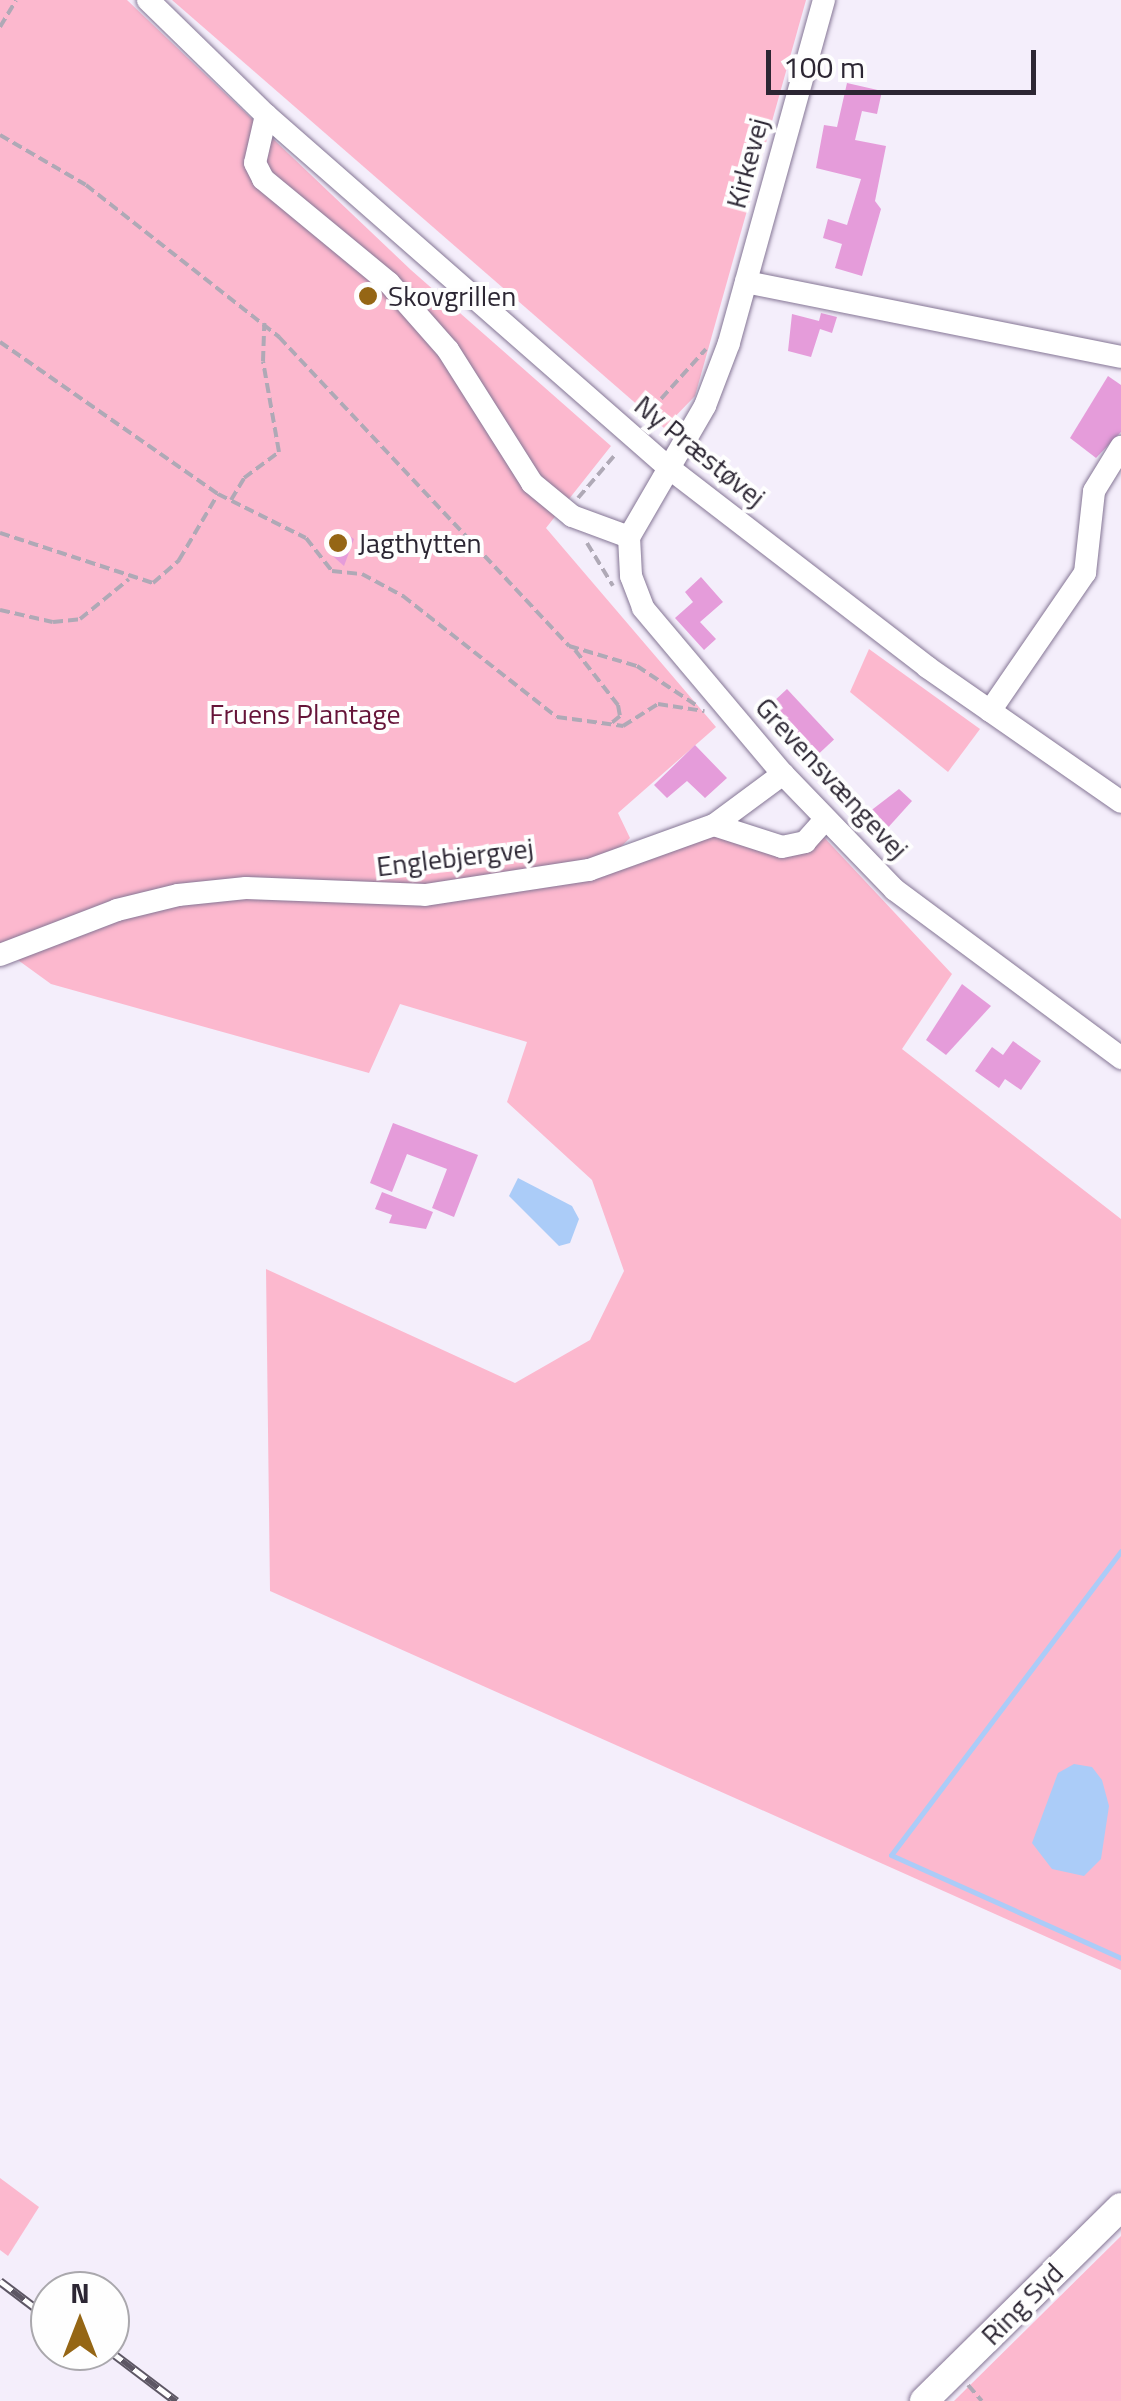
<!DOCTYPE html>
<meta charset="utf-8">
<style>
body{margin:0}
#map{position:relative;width:1121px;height:2401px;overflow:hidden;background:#f4eefb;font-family:"Titillium Web",sans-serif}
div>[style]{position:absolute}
.green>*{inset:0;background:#fcb8ce}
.water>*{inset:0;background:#abccf8}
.stream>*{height:5px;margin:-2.5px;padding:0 2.5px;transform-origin:2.5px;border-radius:2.5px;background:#abccf8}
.building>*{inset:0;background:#e59cda;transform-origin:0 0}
.path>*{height:4px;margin-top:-2px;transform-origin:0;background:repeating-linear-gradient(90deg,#afa9b6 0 10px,transparent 0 15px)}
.roads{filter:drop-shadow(0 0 2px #857695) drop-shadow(0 0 2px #857695)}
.minor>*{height:22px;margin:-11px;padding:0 11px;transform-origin:11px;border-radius:11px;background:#fff}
.major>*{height:28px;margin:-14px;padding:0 14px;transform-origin:14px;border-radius:14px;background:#fff}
.rail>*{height:9px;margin-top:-4.5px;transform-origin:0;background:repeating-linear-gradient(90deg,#fefefe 0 15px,#5d5764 0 30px);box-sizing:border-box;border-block:2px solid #5d5764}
.dots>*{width:28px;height:28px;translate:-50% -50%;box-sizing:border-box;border:5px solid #fefefe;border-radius:50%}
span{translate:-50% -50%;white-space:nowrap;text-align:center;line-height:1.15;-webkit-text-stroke:8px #fefefe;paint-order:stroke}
.street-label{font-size:28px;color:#2c2633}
.poi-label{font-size:28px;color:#2c2633}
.left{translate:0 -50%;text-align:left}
.park-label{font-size:28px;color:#661439}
.north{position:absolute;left:30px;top:2271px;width:100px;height:100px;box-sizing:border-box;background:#fefefe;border:2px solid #aaa8ad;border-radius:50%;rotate:0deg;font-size:28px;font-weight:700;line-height:40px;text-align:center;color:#2c2633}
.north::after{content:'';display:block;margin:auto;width:35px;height:45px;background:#956615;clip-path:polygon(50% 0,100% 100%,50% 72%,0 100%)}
.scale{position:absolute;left:766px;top:50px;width:270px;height:45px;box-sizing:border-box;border:5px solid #2c2633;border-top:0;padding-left:12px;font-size:30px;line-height:35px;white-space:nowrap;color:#2c2633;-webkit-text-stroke:8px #fefefe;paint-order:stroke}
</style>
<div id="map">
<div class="green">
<i style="clip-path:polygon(0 0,127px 0,411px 270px,611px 446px,546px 528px,716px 727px,618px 813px,630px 838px,587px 879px,711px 833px,777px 853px,821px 834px,952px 974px,902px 1049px,1121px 1219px,1121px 1970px,270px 1591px,266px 1269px,515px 1383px,590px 1340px,624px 1271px,592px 1180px,507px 1102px,527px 1042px,400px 1004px,369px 1073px,51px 984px,0 947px)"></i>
<i style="clip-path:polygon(172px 0,806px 0,695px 396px,664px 428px)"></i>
<i style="clip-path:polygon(869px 649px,980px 729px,948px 772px,850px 692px)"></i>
<i style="clip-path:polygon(0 2178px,39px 2207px,8px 2256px,0 2250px)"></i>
<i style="clip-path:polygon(1121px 2236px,1121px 2401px,954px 2401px)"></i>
</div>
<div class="water">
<i style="clip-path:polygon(518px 1178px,572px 1206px,579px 1219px,570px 1243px,559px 1246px,509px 1196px)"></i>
<i style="clip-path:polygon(1074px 1764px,1092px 1767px,1102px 1780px,1109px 1806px,1101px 1859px,1084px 1876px,1052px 1869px,1032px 1843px,1058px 1773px)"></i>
</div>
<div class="stream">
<i style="left:1121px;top:1551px;width:381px;rotate:127.1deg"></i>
<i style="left:891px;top:1855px;width:252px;rotate:24.1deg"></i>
</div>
<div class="building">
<i style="clip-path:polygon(847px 83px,882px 91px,877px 114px,862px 111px,855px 140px,886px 146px,875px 201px,881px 209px,862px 276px,835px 268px,842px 244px,823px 238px,828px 219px,847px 225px,861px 179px,816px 168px,824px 125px,837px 127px)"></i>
<i style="clip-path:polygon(821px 313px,837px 317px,832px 333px,820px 329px,811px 357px,788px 351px,792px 314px,819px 321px)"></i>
<i style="clip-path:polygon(1108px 376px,1121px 385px,1121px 432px,1096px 458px,1070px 438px)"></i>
<i style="clip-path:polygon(340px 529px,354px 539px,344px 566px,326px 550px)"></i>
<i style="clip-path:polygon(701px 577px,723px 602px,700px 622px,716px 639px,704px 650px,675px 618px,693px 602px,685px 592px)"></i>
<i style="left:787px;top:689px;width:69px;height:38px;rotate:47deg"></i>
<i style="clip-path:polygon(695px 745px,727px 778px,705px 798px,687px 781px,667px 798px,654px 785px)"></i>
<i style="clip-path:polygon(899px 789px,912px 801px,875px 842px,856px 822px)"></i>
<i style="clip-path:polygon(962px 984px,991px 1006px,946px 1055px,926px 1040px)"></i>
<i style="clip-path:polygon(1013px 1041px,1041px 1061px,1021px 1090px,1005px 1079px,999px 1088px,975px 1071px,992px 1047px,1003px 1055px)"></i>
<i style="clip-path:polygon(393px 1123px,478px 1155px,454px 1217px,432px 1208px,447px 1169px,407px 1154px,392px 1192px,370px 1183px)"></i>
<i style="clip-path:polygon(382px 1192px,433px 1212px,426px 1229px,389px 1223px,392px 1215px,375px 1209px)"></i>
</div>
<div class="path">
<i style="left:0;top:27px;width:31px;rotate:-59deg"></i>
<i style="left:0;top:135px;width:99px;rotate:30.2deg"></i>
<i style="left:86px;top:185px;width:246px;rotate:38.2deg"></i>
<i style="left:279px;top:337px;width:424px;rotate:46.8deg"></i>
<i style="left:569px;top:646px;width:71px;rotate:16.4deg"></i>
<i style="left:637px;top:666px;width:74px;rotate:33.5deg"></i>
<i style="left:0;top:342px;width:266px;rotate:34.9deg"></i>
<i style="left:218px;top:494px;width:98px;rotate:26.6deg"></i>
<i style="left:306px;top:538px;width:42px;rotate:51.8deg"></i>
<i style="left:332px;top:571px;width:30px;rotate:6deg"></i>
<i style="left:362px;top:574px;width:47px;rotate:28.2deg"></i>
<i style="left:403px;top:596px;width:196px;rotate:38.2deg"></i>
<i style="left:557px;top:717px;width:67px;rotate:7.8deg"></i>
<i style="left:623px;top:726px;width:41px;rotate:-32.2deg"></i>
<i style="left:658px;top:704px;width:47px;rotate:8.7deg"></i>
<i style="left:651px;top:410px;width:82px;rotate:-48deg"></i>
<i style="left:578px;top:498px;width:55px;rotate:-49.4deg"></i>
<i style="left:231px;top:500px;width:26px;rotate:-59deg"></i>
<i style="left:244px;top:478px;width:44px;rotate:-36.6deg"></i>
<i style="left:279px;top:452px;width:92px;rotate:-100deg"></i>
<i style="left:263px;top:361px;width:38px;rotate:-88deg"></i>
<i style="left:0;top:533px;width:161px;rotate:18.1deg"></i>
<i style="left:153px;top:583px;width:35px;rotate:-41deg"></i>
<i style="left:179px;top:560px;width:77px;rotate:-59.4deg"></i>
<i style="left:587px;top:543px;width:50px;rotate:58.8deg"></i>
<i style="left:0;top:610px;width:54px;rotate:12.8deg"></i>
<i style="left:53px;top:622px;width:27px;rotate:-6deg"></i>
<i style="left:80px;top:619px;width:63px;rotate:-39.2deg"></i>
<i style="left:575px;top:650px;width:70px;rotate:52deg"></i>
<i style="left:618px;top:705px;width:11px;rotate:80deg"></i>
<i style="left:620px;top:716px;width:13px;rotate:141deg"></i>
<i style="left:968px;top:2385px;width:21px;rotate:49deg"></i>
</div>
<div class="roads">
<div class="minor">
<i style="left:148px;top:0;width:165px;rotate:44.3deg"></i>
<i style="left:266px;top:115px;width:536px;rotate:41.22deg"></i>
<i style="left:669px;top:468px;width:326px;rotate:37.6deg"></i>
<i style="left:927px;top:667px;width:236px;rotate:34.8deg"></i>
<i style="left:824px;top:0;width:356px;rotate:105.5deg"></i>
<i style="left:729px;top:343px;width:67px;rotate:110.9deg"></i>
<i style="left:705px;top:406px;width:151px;rotate:120.1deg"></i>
<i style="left:629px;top:537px;width:39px;rotate:87deg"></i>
<i style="left:631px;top:576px;width:34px;rotate:69deg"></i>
<i style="left:643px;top:608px;width:217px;rotate:49.9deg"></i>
<i style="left:783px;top:774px;width:161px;rotate:46deg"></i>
<i style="left:895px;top:890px;width:282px;rotate:36.6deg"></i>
<i style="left:266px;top:115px;width:49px;rotate:102.9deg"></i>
<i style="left:255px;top:163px;width:18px;rotate:63deg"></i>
<i style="left:263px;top:179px;width:163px;rotate:39.5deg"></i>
<i style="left:389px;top:283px;width:89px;rotate:48.6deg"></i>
<i style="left:448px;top:350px;width:157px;rotate:57.7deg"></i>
<i style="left:532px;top:483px;width:52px;rotate:39.5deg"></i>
<i style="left:572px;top:516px;width:61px;rotate:20.2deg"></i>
<i style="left:746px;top:282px;width:382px;rotate:11.3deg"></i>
<i style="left:990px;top:711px;width:168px;rotate:-55.5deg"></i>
<i style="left:1085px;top:573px;width:82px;rotate:-83.7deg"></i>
<i style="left:1094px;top:491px;width:52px;rotate:-58.5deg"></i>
<i style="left:714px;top:825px;width:71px;rotate:17.9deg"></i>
<i style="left:782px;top:847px;width:24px;rotate:-12deg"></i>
<i style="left:805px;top:842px;width:30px;rotate:-48deg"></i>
<i style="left:0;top:955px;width:125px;rotate:-21deg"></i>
<i style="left:117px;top:910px;width:63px;rotate:-13.8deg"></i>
<i style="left:178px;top:895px;width:68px;rotate:-5.9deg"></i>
<i style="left:246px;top:888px;width:179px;rotate:2.2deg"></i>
<i style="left:425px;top:895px;width:166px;rotate:-8.7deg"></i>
<i style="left:589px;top:870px;width:133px;rotate:-19.8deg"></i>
<i style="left:714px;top:825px;width:86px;rotate:-36.5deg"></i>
</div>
<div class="major">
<i style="left:924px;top:2401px;width:276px;rotate:-44.6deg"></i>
</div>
</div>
<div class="rail">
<i style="left:0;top:2281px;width:63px;rotate:37.2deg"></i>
<i style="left:110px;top:2351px;width:83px;rotate:37.1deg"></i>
</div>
<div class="dots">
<i style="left:368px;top:296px;background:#956615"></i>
<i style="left:338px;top:543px;background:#956615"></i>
</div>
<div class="street-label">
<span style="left:747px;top:163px;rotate:-75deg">Kirkevej</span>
<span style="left:700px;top:451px;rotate:39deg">Ny Præstøvej</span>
<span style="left:832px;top:778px;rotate:47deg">Grevensvængevej</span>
<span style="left:455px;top:857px;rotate:-7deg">Englebjergvej</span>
<span style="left:1022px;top:2304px;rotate:-45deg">Ring Syd</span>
</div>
<div class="poi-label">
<span class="left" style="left:388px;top:296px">Skovgrillen</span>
<span class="left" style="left:358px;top:543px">Jagthytten</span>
</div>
<div class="park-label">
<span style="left:305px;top:714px">Fruens Plantage</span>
</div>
<div class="north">N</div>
<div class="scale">100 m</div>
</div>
